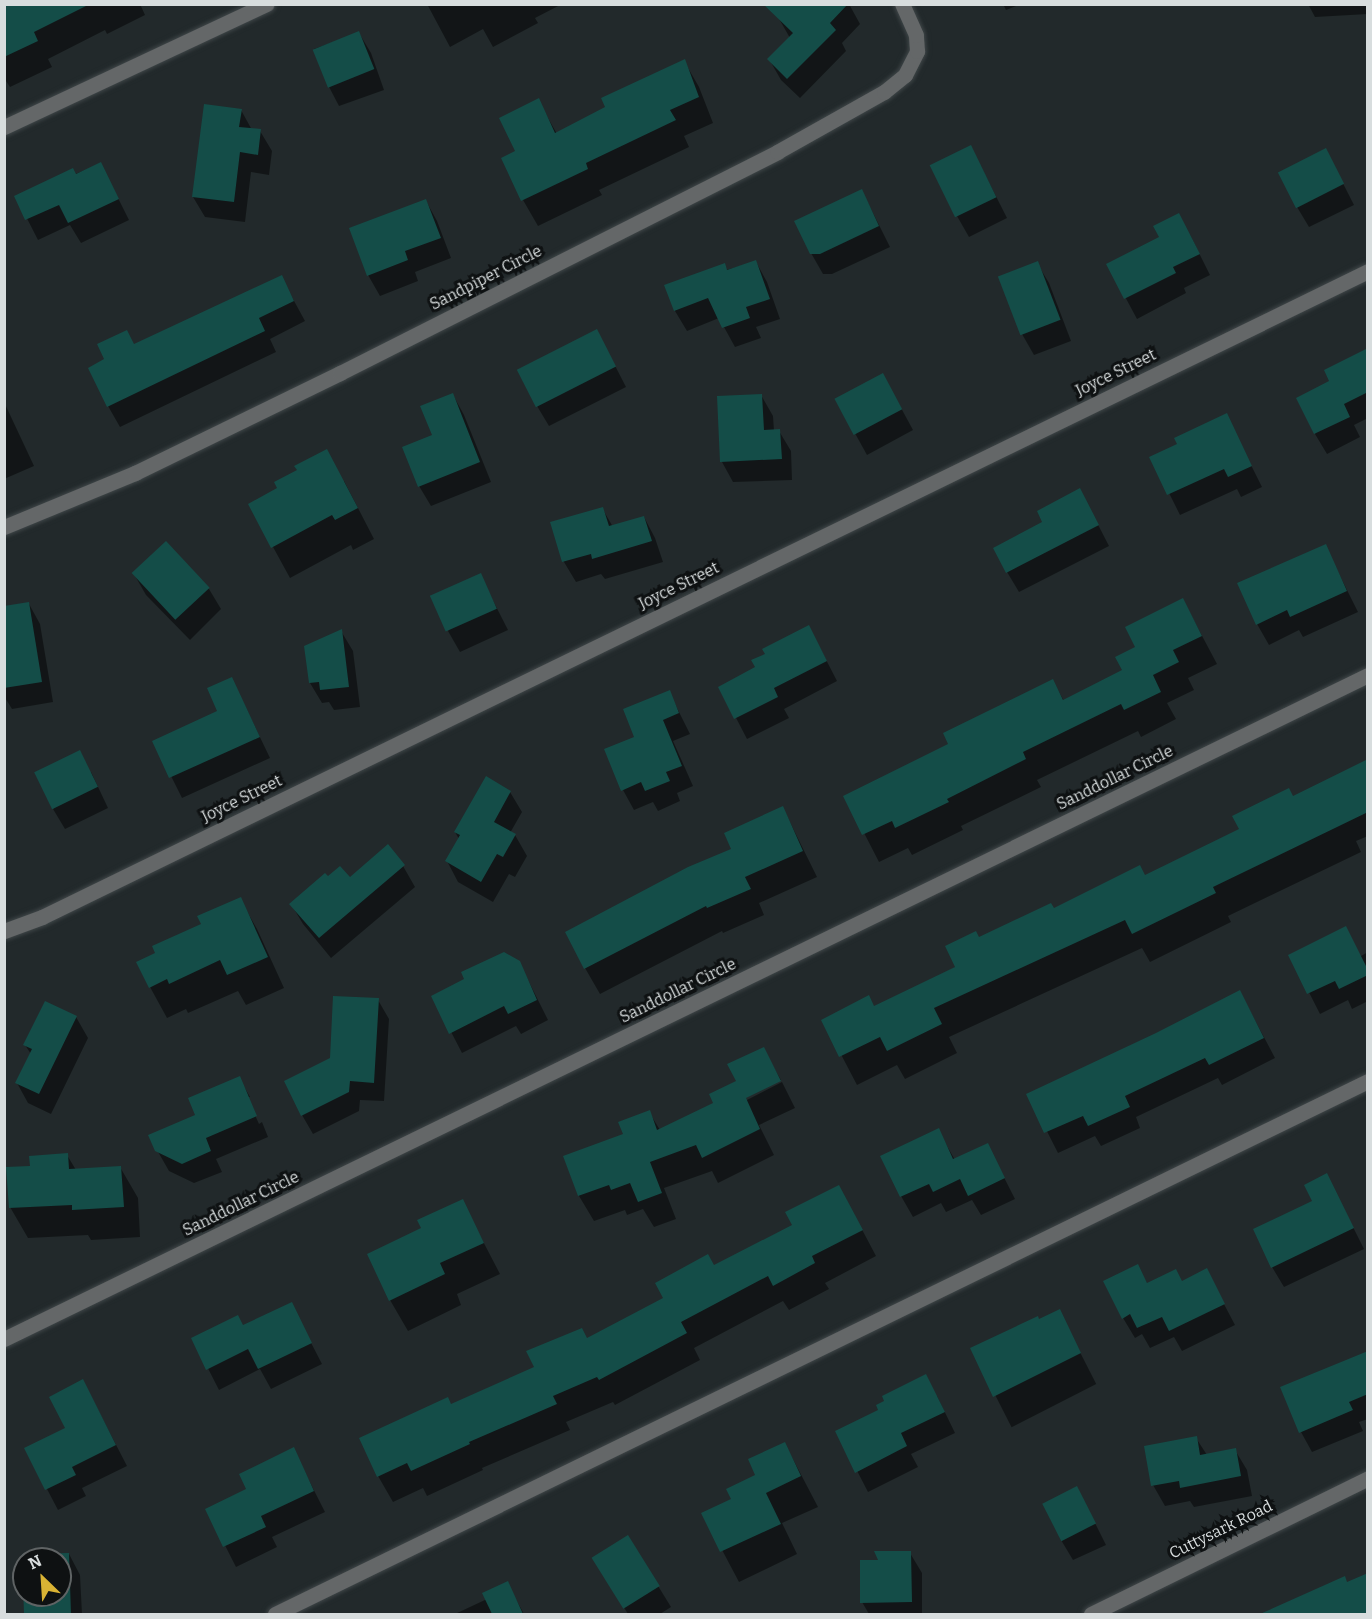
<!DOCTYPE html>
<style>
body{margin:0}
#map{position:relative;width:1372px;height:1619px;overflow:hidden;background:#22292b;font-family:Bitter,serif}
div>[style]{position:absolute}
.shadow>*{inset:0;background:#0007;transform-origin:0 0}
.building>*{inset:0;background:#144d48;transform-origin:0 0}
.roads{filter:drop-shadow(0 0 2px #3f4648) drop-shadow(0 0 2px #3f4648)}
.minor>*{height:15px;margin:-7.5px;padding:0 7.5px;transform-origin:7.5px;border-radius:7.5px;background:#646768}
span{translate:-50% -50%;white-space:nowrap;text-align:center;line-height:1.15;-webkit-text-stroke:6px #0e1112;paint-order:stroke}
.street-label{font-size:16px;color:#d8ddde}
.frame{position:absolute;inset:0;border:6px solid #d8ddde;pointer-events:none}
.north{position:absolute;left:12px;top:1547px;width:60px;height:60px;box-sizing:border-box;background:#0e1112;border:2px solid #5f6364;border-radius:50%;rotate:335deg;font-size:16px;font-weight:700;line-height:24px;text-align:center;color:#d8ddde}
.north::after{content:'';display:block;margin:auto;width:21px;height:27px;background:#d9b334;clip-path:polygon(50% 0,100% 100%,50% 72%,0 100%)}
</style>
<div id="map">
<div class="shadow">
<i style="clip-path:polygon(4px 4px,140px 4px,145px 15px,107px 34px,105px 30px,48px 59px,52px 67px,10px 87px,4px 78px)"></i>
<i style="clip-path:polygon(427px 4px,562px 4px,535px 18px,538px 23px,493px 47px,483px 29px,450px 47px)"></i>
<i style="clip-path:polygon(791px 4px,849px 4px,860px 24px,842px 43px,846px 51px,800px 98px,781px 80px,769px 59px,790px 38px,778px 17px)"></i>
<i style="clip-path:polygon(1003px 4px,1021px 4px,1006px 10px)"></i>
<i style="clip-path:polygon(1308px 4px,1368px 4px,1368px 14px,1315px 17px)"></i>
<i style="clip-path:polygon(359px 33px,371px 53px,384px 90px,339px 106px,328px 85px,314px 49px)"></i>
<i style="clip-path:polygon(684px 61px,699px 87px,713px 123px,684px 136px,689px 147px,599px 190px,602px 195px,538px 226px,523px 200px,517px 152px,538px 100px,557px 134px,607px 108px)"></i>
<i style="clip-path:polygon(241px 110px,252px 130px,260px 131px,272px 151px,269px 175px,251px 172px,245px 222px,205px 217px,193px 197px)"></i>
<i style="clip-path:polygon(971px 147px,1007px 218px,969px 237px,957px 216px)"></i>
<i style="clip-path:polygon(1326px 150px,1354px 205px,1309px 227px,1297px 207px)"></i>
<i style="clip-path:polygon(101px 164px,129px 220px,81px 243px,70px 225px,38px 240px,16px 197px)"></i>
<i style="clip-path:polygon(862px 191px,890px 247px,832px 274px,823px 274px,811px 253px)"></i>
<i style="clip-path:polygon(426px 201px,437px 221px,451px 258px,415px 272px,418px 281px,380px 296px,368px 275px)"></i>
<i style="clip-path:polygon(1190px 235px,1210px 275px,1184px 288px,1186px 293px,1137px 319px,1108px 265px,1161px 238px)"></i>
<i style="clip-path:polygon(756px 262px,767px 282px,780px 319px,756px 327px,761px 338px,735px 347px,719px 318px,687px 331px,675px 311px,666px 286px)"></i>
<i style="clip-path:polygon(1037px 263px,1049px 283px,1071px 341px,1034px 355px,1022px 334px)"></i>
<i style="clip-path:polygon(281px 277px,305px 321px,270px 339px,276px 352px,120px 427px,108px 406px,135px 345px)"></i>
<i style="clip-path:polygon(608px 352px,626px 387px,549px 426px,537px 406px)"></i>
<i style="clip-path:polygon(1368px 352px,1368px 418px,1354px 425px,1360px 437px,1327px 454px,1315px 434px,1331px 382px)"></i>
<i style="clip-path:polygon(453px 395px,464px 415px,491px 482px,431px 506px,419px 486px)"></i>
<i style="clip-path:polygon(761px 395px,773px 416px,774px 431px,779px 431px,791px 451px,792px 480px,733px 482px,722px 462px)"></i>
<i style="clip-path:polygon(894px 395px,913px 430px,867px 455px,836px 399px)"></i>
<i style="clip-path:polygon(4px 402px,34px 466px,4px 479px)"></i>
<i style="clip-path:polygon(1226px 415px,1262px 487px,1241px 497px,1237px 489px,1180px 515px,1151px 457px,1179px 444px)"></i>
<i style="clip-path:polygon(344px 481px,374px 539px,353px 550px,351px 545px,290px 578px,250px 505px)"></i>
<i style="clip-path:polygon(602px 508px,613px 527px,644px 517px,655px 538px,663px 562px,605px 579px,601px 574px,576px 582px,564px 562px,552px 523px)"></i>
<i style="clip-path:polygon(1091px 511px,1109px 546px,1019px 592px,1007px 572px,1044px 523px)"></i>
<i style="clip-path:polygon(166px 544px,209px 589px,221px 609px,190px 640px,146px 595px,134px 574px)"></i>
<i style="clip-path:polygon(1325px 546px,1358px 612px,1303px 637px,1299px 630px,1269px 645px,1257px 624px)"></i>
<i style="clip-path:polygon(480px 575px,508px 630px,460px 652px,448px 631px)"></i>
<i style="clip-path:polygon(1183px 600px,1217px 664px,1188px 678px,1194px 690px,1167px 703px,1176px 719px,1141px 737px,1138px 731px,1037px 780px,1041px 787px,961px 826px,963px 830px,912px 855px,908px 848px,879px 862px,845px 796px,950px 745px,1053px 681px,1064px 701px,1124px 671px,1137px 647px)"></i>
<i style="clip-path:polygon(29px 604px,40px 624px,53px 702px,12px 709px,4px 696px,4px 608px)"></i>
<i style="clip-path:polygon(341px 631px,353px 651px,360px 707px,334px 710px,329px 702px,322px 703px,310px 683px)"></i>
<i style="clip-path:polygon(820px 648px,837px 681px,784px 709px,789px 718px,747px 739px,720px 687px)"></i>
<i style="clip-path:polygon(232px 679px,270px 758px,182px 798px,154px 742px,219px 712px)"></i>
<i style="clip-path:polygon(669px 692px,690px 734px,673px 741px,693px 786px,677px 793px,680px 801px,658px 811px,653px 802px,634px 810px,623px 790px,636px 738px)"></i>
<i style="clip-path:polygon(1368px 760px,1368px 836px,1356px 841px,1361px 852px,1228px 916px,1231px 922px,1150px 962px,1142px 948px,949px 1037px,957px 1053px,905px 1079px,897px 1065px,857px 1085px,823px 1020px,874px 1008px,956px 967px,978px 939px,1145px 877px,1241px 830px,1293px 798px)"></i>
<i style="clip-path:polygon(91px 772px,108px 808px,65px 829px,53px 809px)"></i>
<i style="clip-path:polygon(510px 792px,522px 812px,510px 833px,515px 835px,527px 856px,515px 877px,509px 874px,493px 902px,458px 882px,447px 861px,459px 839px,455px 832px)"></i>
<i style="clip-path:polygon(783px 808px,817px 877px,759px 903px,764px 915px,723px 933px,722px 931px,600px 994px,585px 968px)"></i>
<i style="clip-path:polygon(403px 866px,415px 887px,331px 958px,303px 924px,291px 904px,328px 878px,350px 879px)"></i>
<i style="clip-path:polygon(240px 899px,257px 929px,284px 988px,246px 1005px,238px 991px,188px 1013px,186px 1009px,167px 1018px,150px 987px,157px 954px)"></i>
<i style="clip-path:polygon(1368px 952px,1368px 1001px,1352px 1009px,1348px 1000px,1320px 1014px,1290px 955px,1361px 956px)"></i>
<i style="clip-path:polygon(519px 962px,548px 1020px,521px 1034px,516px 1026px,462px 1053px,433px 997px)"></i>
<i style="clip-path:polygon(1240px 992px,1275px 1058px,1222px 1085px,1218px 1078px,1136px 1117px,1140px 1128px,1101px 1146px,1095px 1136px,1058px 1153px,1028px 1094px,1157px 1034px)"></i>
<i style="clip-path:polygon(378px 1000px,389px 1019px,384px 1101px,360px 1100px,359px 1111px,313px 1134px,302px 1115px)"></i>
<i style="clip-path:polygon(76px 1017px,88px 1038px,51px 1114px,28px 1103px,17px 1083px,31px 1054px,25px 1045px)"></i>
<i style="clip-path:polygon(763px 1049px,781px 1080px,745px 1097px,745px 1101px,782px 1082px,795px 1108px,759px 1125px,774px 1155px,718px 1183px,712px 1171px,664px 1188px,676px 1219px,654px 1227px,643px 1209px,627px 1215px,625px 1210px,594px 1221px,579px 1196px,565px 1157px,625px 1135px,649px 1112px,660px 1130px,715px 1103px,738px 1081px)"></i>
<i style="clip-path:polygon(239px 1078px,250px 1097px,247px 1097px,259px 1124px,262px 1122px,268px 1137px,216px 1159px,222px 1172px,194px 1183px,169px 1171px,157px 1150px)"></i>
<i style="clip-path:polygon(938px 1130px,955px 1160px,987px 1144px,1015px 1199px,981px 1215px,972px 1200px,946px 1212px,941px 1203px,913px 1217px,901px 1196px)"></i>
<i style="clip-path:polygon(67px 1155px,76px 1170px,120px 1167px,138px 1198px,140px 1237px,91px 1240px,88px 1235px,28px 1238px,10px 1207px,31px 1168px)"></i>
<i style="clip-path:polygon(1327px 1175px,1364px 1249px,1284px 1287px,1272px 1267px,1314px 1202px)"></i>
<i style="clip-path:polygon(839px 1186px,876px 1256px,825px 1283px,829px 1289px,789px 1310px,783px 1301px,694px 1348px,700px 1360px,615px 1405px,613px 1402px,566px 1422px,570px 1430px,482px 1468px,483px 1470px,427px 1496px,423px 1488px,393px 1502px,378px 1476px,451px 1405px,536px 1368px,665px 1299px,714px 1266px,794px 1225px)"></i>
<i style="clip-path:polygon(462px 1201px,500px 1274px,457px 1294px,461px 1305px,408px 1331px,390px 1300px,423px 1229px)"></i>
<i style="clip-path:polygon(1137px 1266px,1148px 1285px,1182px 1282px,1206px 1270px,1235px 1325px,1182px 1351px,1174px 1337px,1150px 1348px,1142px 1334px,1135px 1338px,1123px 1318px)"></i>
<i style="clip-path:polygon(291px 1304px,322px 1364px,271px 1389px,260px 1369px,219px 1390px,193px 1339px,243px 1327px)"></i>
<i style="left:1059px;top:1311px;width:82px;height:95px;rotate:63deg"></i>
<i style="clip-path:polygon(1368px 1364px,1368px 1419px,1359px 1422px,1363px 1431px,1312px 1452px,1301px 1432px)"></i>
<i style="clip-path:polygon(83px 1381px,127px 1466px,82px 1488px,86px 1496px,58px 1510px,26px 1449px,67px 1428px)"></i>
<i style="clip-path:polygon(937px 1396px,955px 1433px,911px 1454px,918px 1467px,868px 1492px,837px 1432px)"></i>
<i style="clip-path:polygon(1196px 1438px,1207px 1455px,1235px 1450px,1247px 1470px,1252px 1496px,1194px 1507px,1190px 1501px,1165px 1506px,1153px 1485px)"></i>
<i style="clip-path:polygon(785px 1444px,818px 1507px,782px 1523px,797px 1554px,739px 1582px,703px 1514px,733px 1500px)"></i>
<i style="clip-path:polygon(293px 1449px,325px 1512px,272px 1537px,277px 1547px,236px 1567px,207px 1510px,248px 1490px)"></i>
<i style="clip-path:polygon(1088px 1509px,1106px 1545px,1073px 1560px,1061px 1540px)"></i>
<i style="clip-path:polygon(628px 1537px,671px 1607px,660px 1614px,628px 1614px,606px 1579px)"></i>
<i style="clip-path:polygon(910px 1553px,922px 1573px,922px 1614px,869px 1614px,862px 1602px,881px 1562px)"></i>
<i style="clip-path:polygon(69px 1554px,80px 1575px,82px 1614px,25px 1614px,25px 1595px,60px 1595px,60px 1559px,24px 1559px,24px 1570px,24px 1556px)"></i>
<i style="clip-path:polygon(1368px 1575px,1368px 1614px,1264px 1614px,1344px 1578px,1347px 1584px)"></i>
<i style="clip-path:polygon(507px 1583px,524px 1614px,455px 1614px,487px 1599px)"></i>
</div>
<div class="building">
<i style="clip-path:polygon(4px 4px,90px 4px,34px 32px,38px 41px,4px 57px)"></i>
<i style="clip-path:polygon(763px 4px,848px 4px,830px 23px,836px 30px,787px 79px,767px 59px,793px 33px)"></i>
<i style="left:359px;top:31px;width:41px;height:50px;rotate:68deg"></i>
<i style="clip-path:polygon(685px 59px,699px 97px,670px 110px,676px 120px,586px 163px,588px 169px,521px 201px,501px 158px,515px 151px,499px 118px,539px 98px,555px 133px,605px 107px,601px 98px)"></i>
<i style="clip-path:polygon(204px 104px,242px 109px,239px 127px,261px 129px,258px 155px,240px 152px,234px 202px,192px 197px)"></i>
<i style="left:971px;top:145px;width:58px;height:46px;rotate:64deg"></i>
<i style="left:1326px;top:148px;width:40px;height:54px;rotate:63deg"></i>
<i style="clip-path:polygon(101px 162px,119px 199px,68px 223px,59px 205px,25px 220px,14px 196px,73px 168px,76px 174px)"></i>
<i style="clip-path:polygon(862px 189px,879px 226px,820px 254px,810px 254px,794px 221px)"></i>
<i style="clip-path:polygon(426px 199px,441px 238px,405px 251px,408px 260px,367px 276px,349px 228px)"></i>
<i style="clip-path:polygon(1179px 213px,1200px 254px,1173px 267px,1176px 273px,1124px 299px,1106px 264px,1159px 237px,1153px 226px)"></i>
<i style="clip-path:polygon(756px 260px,770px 299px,746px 307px,750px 318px,722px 328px,708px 298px,674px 311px,664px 285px,725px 263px,727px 270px)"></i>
<i style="left:1038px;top:261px;width:63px;height:43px;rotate:69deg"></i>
<i style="clip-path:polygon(282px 275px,294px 301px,259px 318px,265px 331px,107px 407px,88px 368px,104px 359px,97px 344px,127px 330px,134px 344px)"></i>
<i style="left:597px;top:329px;width:42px;height:90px;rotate:63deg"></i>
<i style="clip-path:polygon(1368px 348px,1368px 392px,1344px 404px,1350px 417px,1314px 434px,1296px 398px,1329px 381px,1324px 370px)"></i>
<i style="left:883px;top:373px;width:41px;height:55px;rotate:62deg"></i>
<i style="clip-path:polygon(453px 393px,480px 462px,418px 487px,402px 447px,432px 435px,420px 406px)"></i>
<i style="clip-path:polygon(762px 394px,764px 430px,780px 429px,782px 459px,720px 462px,717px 396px)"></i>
<i style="clip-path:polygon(1227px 413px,1252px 466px,1228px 477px,1224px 469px,1167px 495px,1149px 457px,1177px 444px,1174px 438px)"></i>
<i style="clip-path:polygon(327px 449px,358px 508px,335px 520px,332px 515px,271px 548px,248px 504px,277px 488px,274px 482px,297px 470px,294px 466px)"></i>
<i style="clip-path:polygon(1080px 488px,1099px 525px,1006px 573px,993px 548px,1042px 522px,1037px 511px)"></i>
<i style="clip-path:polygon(603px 507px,609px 526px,644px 516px,652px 541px,592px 559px,591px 554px,562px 562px,550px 522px)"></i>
<i style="left:166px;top:541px;width:64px;height:47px;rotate:47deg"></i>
<i style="clip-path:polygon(1326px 544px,1347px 591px,1290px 617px,1287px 610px,1256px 625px,1237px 583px)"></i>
<i style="left:481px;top:573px;width:39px;height:56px;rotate:66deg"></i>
<i style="clip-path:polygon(1183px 598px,1202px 636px,1173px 650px,1179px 662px,1153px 675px,1161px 692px,1124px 710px,1121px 704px,1023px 752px,1026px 759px,947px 799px,949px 802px,895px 828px,892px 821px,862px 835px,843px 796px,948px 744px,943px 733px,1053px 679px,1063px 700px,1122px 670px,1115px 657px,1135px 647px,1125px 627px)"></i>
<i style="clip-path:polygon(29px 602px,42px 682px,4px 688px,4px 606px)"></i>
<i style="clip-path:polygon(809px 625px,827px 661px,774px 688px,778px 697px,734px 719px,718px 687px,755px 667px,751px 660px,765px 654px,762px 649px)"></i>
<i style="clip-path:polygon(342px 629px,349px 687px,320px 690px,319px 682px,309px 683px,304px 646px)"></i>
<i style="clip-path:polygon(232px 677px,260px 737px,169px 778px,152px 741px,217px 711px,207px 688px)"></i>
<i style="clip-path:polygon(670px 690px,679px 713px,663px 720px,682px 766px,666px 772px,670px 781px,645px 791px,641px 782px,621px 791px,604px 749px,634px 737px,623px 709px)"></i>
<i style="left:80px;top:750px;width:41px;height:51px;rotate:64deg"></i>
<i style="clip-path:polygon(1368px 759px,1368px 812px,1213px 887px,1216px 893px,1132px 934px,1125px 920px,934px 1008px,942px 1024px,887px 1051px,880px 1037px,839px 1057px,821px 1020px,869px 995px,874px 1006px,955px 967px,945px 946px,976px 931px,979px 937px,1051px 903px,1054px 908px,1140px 865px,1145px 875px,1239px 829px,1232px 816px,1289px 788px,1293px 796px)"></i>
<i style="clip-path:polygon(486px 776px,511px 791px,494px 822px,516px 834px,503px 857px,497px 854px,481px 882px,445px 861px,460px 835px,454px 832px)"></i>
<i style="clip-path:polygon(783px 806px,803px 851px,745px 877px,751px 889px,707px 908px,706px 906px,584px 969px,565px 932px,688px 867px,731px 849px,724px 833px)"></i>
<i style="clip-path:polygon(388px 844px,405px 865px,319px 938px,289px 904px,325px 873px,328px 876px,340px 866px,350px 877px)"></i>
<i style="clip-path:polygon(241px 897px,268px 957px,227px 975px,220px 960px,169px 984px,167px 979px,149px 988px,136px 962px,155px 953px,152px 946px,201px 924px,197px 916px)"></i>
<i style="clip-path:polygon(1346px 926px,1368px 970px,1368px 975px,1339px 989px,1335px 981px,1307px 994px,1288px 955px)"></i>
<i style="clip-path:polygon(504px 952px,520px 961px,537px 1000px,508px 1014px,504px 1006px,449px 1034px,431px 996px,464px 979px,461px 972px)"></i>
<i style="clip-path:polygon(1240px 990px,1264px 1038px,1209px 1065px,1205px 1058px,1125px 1096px,1130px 1107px,1088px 1126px,1083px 1116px,1044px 1133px,1026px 1094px,1156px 1033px)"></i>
<i style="clip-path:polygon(333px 996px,379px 998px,374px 1083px,350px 1081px,349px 1092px,301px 1116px,284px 1081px,330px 1058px)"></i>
<i style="clip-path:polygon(45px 1001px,77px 1016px,39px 1094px,15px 1083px,32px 1049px,23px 1045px)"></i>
<i style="clip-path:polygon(764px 1047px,781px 1081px,746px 1098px,760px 1129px,702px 1158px,696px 1145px,650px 1162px,662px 1193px,638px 1202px,630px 1183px,611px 1190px,609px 1185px,578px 1196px,563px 1156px,623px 1134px,618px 1122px,650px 1110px,657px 1130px,713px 1103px,709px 1094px,736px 1081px,727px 1064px)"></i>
<i style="clip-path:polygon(240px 1076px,257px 1116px,206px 1138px,211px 1151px,182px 1164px,155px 1151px,148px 1135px,195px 1115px,188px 1098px)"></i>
<i style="clip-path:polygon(939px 1128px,953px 1159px,988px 1143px,1005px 1178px,968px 1196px,960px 1179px,933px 1192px,929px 1184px,900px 1197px,880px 1156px)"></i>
<i style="clip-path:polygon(68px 1153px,69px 1169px,121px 1166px,124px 1207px,72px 1210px,72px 1205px,9px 1208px,6px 1167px,30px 1166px,29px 1156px)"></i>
<i style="clip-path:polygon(1327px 1173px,1354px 1228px,1271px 1268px,1253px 1229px,1312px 1201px,1304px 1185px)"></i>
<i style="clip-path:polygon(839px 1185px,863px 1230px,812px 1256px,815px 1263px,773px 1286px,768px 1276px,681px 1322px,687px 1333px,599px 1380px,597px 1377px,553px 1396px,557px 1404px,469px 1442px,470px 1444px,411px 1471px,407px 1463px,377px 1477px,359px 1438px,448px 1397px,451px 1404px,534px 1367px,526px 1351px,582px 1328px,587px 1338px,663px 1298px,655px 1283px,708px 1254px,714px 1265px,792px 1225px,785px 1212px)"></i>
<i style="clip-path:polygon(463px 1199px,484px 1243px,440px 1263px,445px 1274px,389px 1301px,367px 1254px,421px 1228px,417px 1220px)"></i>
<i style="clip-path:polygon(1138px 1264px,1147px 1283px,1176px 1269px,1182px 1281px,1207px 1268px,1225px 1304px,1169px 1331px,1162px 1317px,1137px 1328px,1130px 1314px,1122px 1319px,1103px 1281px)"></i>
<i style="clip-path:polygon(292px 1302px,312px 1343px,258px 1369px,248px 1349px,206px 1370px,191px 1338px,238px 1315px,243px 1325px)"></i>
<i style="clip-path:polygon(1060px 1309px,1081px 1353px,993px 1397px,970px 1348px,1038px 1316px,1039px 1319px)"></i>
<i style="clip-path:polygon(1368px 1351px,1368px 1394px,1349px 1402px,1353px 1410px,1299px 1433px,1280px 1387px)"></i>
<i style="clip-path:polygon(926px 1374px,945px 1412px,901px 1433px,907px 1446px,855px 1473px,835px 1431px,878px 1410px,876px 1405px,884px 1401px,882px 1396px)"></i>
<i style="clip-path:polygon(83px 1379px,116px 1445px,72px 1467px,76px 1475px,45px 1490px,24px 1448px,65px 1428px,49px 1397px)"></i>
<i style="clip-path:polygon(1197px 1436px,1200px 1455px,1236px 1448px,1241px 1476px,1180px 1488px,1179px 1481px,1151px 1486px,1144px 1446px)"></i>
<i style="clip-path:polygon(785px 1442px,801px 1476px,766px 1493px,781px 1524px,720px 1552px,701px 1513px,731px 1499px,726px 1489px,755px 1475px,748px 1459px)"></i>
<i style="clip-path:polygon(294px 1447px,314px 1491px,261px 1516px,266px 1527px,223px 1547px,205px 1509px,246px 1489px,239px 1474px)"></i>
<i style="left:1077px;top:1486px;width:42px;height:39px;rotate:63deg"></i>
<i style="left:628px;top:1535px;width:60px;height:43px;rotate:58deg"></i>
<i style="clip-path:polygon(874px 1551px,911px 1551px,912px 1602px,860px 1603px,860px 1560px,878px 1560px)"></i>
<i style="clip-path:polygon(evenodd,69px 1553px,71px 1614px,24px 1614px,22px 1554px,69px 1553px,24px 1559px,60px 1559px,60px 1595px,24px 1595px,24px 1559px)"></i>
<i style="clip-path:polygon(1368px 1573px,1368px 1614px,1260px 1614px,1345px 1576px,1347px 1582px)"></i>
<i style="clip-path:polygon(508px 1581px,523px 1614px,492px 1614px,482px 1593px)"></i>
</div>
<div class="roads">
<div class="minor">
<i style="left:4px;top:127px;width:290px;rotate:-25.1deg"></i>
<i style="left:4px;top:527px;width:142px;rotate:-22.4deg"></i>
<i style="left:135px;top:473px;width:228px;rotate:-26deg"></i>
<i style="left:340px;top:373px;width:490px;rotate:-26.8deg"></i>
<i style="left:777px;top:152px;width:123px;rotate:-29.3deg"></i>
<i style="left:884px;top:92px;width:27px;rotate:-39deg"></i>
<i style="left:905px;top:75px;width:27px;rotate:-63deg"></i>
<i style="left:917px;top:51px;width:16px;rotate:-94deg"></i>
<i style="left:916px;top:35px;width:34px;rotate:-114deg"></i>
<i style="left:4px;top:931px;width:40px;rotate:-20.2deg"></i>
<i style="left:42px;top:917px;width:1475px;rotate:-25.97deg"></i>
<i style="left:4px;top:1339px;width:1517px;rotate:-25.96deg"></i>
<i style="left:275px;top:1614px;width:1216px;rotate:-26deg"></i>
<i style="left:1091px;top:1614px;width:309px;rotate:-26.1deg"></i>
</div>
</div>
<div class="street-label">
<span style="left:486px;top:278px;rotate:-27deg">Sandpiper Circle</span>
<span style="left:1116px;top:373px;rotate:-26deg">Joyce Street</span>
<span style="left:679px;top:586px;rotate:-26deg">Joyce Street</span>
<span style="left:1115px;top:778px;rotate:-26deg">Sanddollar Circle</span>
<span style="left:242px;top:799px;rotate:-26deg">Joyce Street</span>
<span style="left:678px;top:991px;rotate:-26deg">Sanddollar Circle</span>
<span style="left:241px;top:1204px;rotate:-26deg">Sanddollar Circle</span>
<span style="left:1221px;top:1530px;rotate:-26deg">Cuttysark Road</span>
</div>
<div class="frame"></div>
<div class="north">N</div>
</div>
